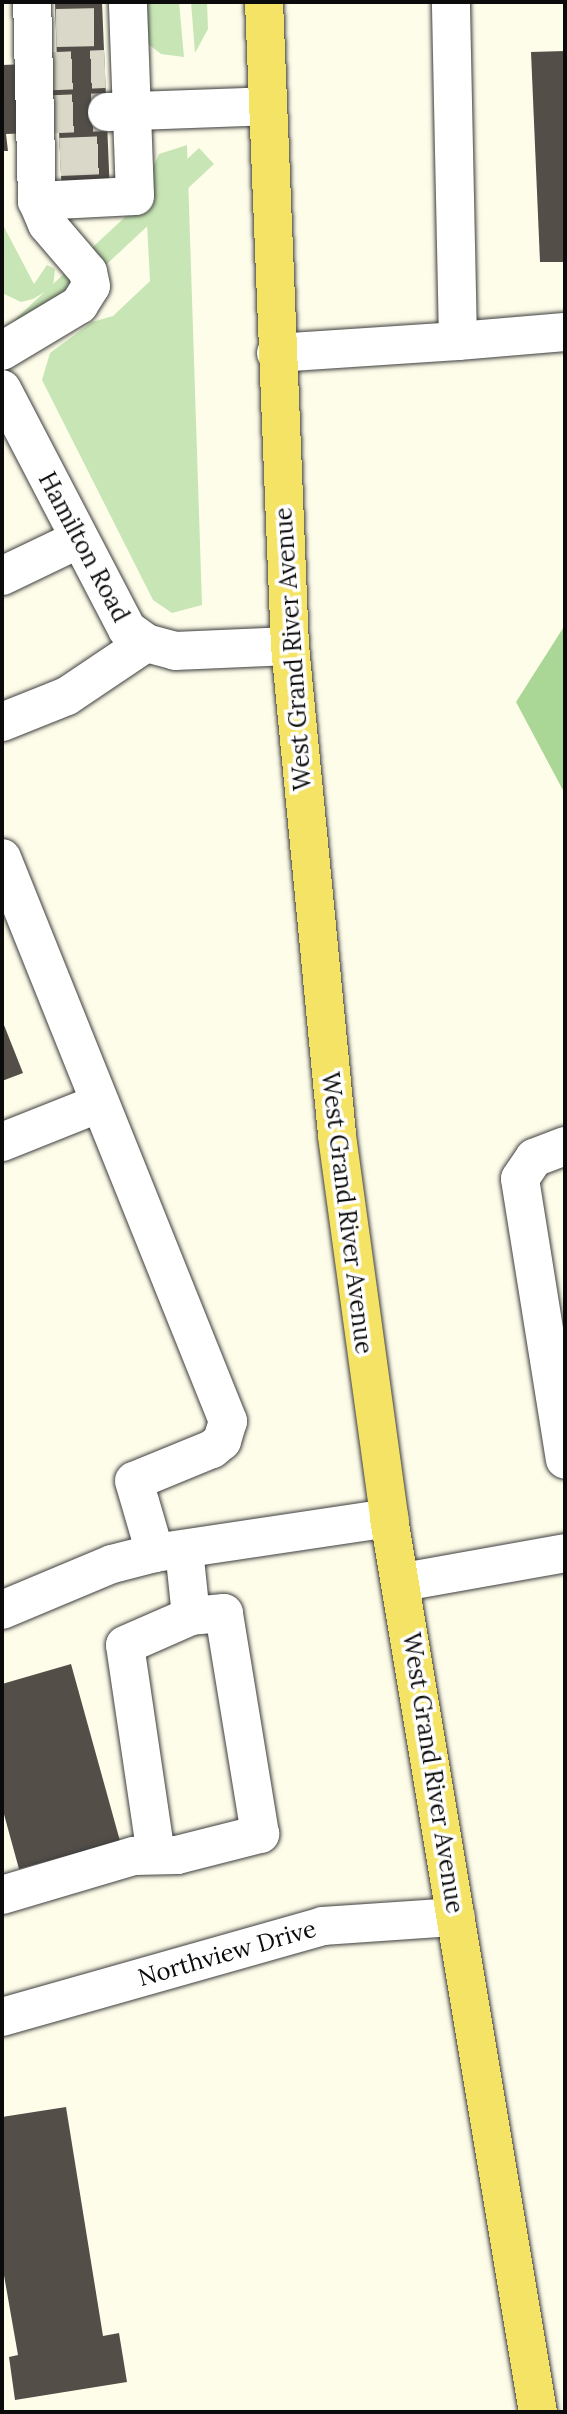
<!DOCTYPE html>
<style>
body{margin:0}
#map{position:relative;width:567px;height:2414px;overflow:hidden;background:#fefdea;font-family:Lora,serif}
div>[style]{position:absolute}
.green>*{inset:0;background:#c8e6b5;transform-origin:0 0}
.forest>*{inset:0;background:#aad795}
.building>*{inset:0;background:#534e48}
.minor-tunnel>*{height:38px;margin-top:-19px;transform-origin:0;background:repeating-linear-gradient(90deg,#dad9c9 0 38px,transparent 0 57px)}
.roads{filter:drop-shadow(0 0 2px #3e3e3e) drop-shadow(0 0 2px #3e3e3e)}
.minor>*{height:38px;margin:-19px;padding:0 19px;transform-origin:19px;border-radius:19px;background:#fff}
.major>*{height:38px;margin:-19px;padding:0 19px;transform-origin:19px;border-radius:19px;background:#f4e364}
span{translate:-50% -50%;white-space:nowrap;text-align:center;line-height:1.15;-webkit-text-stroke:7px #fff;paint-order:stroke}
.street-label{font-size:24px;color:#0b0b0b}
.frame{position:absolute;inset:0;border:4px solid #0b0b0b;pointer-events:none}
</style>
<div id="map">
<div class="green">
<i style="clip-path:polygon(136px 2px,179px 2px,184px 57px,161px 54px,147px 43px)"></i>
<i style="clip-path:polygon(191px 2px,207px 2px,208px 29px,195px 53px)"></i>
<i style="clip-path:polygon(187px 145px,202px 605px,172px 613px,153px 600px,42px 380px,50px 353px,92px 322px,113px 316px,150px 281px,145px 185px,159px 154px)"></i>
<i style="left:199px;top:148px;width:22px;height:446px;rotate:47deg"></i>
<i style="clip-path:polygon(2px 223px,34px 284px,47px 265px,55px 269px,53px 287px,33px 299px,21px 302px,2px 293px)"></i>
</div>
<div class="forest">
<i style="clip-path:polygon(565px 625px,565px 794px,516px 702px)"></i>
</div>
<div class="building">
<i style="clip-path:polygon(55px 2px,102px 2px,110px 194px,62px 196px,59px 132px,6px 134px,8px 151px,2px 151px,2px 65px,57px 63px)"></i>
<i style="clip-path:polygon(565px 51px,565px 262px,540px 262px,531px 52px)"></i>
<i style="clip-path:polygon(2px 1020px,23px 1073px,2px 1081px)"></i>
<i style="clip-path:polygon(71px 1664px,120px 1841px,19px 1869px,2px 1807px,2px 1684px)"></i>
<i style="clip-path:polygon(66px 2107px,103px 2336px,119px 2333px,127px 2382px,15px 2400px,9px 2357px,18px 2355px,2px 2264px,2px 2117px)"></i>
</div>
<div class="minor-tunnel">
<i style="left:56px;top:28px;width:47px;rotate:-1.2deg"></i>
<i style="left:34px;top:72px;width:71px;rotate:-2.4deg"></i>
<i style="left:35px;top:115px;width:72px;rotate:-2.4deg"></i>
<i style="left:60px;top:157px;width:48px;rotate:-2.4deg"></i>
</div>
<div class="roads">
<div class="minor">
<i style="left:107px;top:112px;width:161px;rotate:-2.1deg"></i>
<i style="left:37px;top:201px;width:98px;rotate:-2.9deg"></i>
<i style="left:135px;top:196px;width:194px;rotate:-92.1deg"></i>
<i style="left:458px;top:341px;width:107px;rotate:-4.8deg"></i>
<i style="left:2px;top:351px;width:90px;rotate:-30.9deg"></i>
<i style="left:79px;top:305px;width:22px;rotate:-58deg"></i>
<i style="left:91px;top:286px;width:14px;rotate:-102deg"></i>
<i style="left:88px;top:272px;width:63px;rotate:-130.5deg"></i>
<i style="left:47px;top:224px;width:25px;rotate:-113deg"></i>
<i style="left:37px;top:201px;width:199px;rotate:-91.4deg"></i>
<i style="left:276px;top:353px;width:182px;rotate:-3.8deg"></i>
<i style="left:458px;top:341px;width:339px;rotate:-91.2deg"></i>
<i style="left:2px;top:389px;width:271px;rotate:62.5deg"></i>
<i style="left:127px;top:629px;width:24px;rotate:36deg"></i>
<i style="left:146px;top:643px;width:30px;rotate:15deg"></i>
<i style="left:175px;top:651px;width:115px;rotate:-2.5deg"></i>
<i style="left:2px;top:576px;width:83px;rotate:-25.6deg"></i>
<i style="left:2px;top:722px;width:70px;rotate:-21.8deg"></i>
<i style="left:67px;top:696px;width:95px;rotate:-33.9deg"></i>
<i style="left:2px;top:858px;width:607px;rotate:68.13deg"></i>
<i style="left:228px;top:1421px;width:21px;rotate:107deg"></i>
<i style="left:222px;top:1441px;width:13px;rotate:141deg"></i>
<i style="left:212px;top:1449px;width:84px;rotate:157.7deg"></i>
<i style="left:134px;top:1481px;width:75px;rotate:73.7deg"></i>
<i style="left:2px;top:1142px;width:105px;rotate:-21.7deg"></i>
<i style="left:565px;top:1146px;width:33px;rotate:159deg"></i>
<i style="left:534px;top:1158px;width:25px;rotate:124deg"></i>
<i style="left:520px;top:1179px;width:284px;rotate:80.9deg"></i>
<i style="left:403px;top:1582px;width:165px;rotate:-10.1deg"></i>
<i style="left:2px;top:1610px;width:119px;rotate:-22.7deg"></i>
<i style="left:112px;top:1564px;width:44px;rotate:-14.3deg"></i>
<i style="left:155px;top:1553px;width:237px;rotate:-8.5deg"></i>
<i style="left:156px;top:1855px;width:212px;rotate:-98.4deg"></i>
<i style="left:125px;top:1645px;width:72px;rotate:-23.7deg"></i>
<i style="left:2px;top:1895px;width:138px;rotate:-16.5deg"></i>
<i style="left:134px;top:1856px;width:43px;rotate:-1.3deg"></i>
<i style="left:177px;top:1855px;width:86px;rotate:-14.2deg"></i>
<i style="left:260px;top:1834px;width:224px;rotate:-99.3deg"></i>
<i style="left:224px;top:1613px;width:33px;rotate:175deg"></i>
<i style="left:191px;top:1616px;width:67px;rotate:-96deg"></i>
<i style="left:2px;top:2017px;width:334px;rotate:-15.8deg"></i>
<i style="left:323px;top:1926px;width:133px;rotate:-3.9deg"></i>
</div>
<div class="major">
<i style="left:264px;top:2px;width:645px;rotate:87.69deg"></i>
<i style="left:290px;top:646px;width:492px;rotate:84.5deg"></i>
<i style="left:337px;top:1136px;width:386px;rotate:82.2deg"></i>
<i style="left:389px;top:1518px;width:906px;rotate:80.54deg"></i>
</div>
</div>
<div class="street-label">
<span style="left:84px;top:547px;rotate:62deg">Hamilton Road</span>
<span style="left:293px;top:649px;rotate:-94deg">West Grand River Avenue</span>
<span style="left:347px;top:1213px;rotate:83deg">West Grand River Avenue</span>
<span style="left:433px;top:1773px;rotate:81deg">West Grand River Avenue</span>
<span style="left:227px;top:1953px;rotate:-16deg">Northview Drive</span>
</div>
<div class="frame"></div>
</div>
